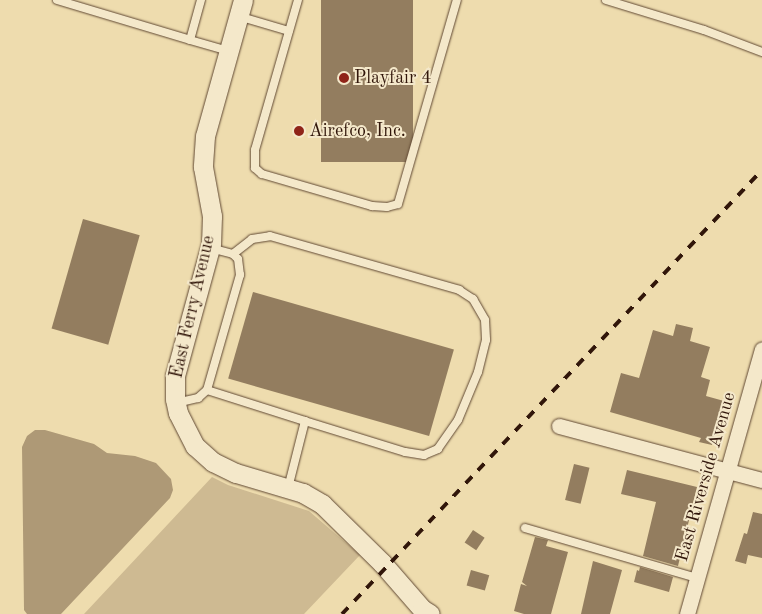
<!DOCTYPE html>
<style>
body{margin:0}
#map{position:relative;width:762px;height:614px;overflow:hidden;background:#eedcae;font-family:"Old Standard TT",serif}
div>[style]{position:absolute}
.green>*{inset:0;background:#ceba92}
.water>*{inset:0;background:#ae9976}
.building>*{inset:0;background:#937d5f;transform-origin:0 0}
.roads{filter:drop-shadow(0 0 1px #604833) drop-shadow(0 0 1px #604833)}
.service>*{height:8px;margin:-4px;padding:0 4px;transform-origin:4px;border-radius:4px;background:#f4e8ca}
.minor>*{height:15px;margin:-7.5px;padding:0 7.5px;transform-origin:7.5px;border-radius:7.5px;background:#f4e8ca}
.tertiary>*{height:19px;margin:-9.5px;padding:0 9.5px;transform-origin:9.5px;border-radius:9.5px;background:#f4e8ca}
.rail>*{height:4px;margin-top:-2px;transform-origin:0;background:repeating-linear-gradient(90deg,#31160a 0 9px,transparent 0 18px)}
.dots>*{width:14px;height:14px;translate:-50% -50%;box-sizing:border-box;border:2px solid #f4e8ca;border-radius:50%}
span{translate:-50% -50%;white-space:nowrap;text-align:center;line-height:1.15;-webkit-text-stroke:4px #f4e8ca;paint-order:stroke}
.poi-label{font-size:18px;color:#31160a}
.left{translate:0 -50%;text-align:left}
.street-label{font-size:18px;color:#31160a}
</style>
<div id="map">
<div class="green">
<i style="clip-path:polygon(212px 477px,228px 485px,309px 511px,360px 555px,304px 614px,84px 614px)"></i>
</div>
<div class="water">
<i style="clip-path:polygon(35px 430px,45px 430px,94px 444px,107px 453px,135px 456px,156px 463px,171px 479px,173px 490px,170px 498px,61px 614px,27px 614px,24px 610px,22px 447px,27px 436px)"></i>
</div>
<div class="building">
<i style="left:321px;top:0;width:92px;height:162px"></i>
<i style="left:83px;top:219px;width:59px;height:114px;rotate:16deg"></i>
<i style="left:253px;top:292px;width:209px;height:90px;rotate:16deg"></i>
<i style="clip-path:polygon(676px 324px,693px 328px,690px 341px,710px 347px,701px 377px,710px 380px,706px 396px,724px 401px,712px 445px,699px 442px,701px 438px,610px 412px,621px 373px,639px 378px,653px 330px,673px 336px)"></i>
<i style="left:574px;top:464px;width:16px;height:37px;rotate:14deg"></i>
<i style="clip-path:polygon(627px 470px,697px 487px,678px 566px,643px 556px,656px 502px,621px 494px)"></i>
<i style="clip-path:polygon(753px 512px,762px 514px,762px 558px,748px 555px,746px 564px,735px 561px,744px 533px,747px 534px)"></i>
<i style="left:473px;top:530px;width:14px;height:15px;rotate:34deg"></i>
<i style="clip-path:polygon(535px 537px,548px 540px,546px 546px,568px 552px,551px 614px,524px 614px,514px 611px,521px 584px,527px 586px,522px 582px)"></i>
<i style="clip-path:polygon(593px 561px,622px 570px,610px 614px,581px 614px)"></i>
<i style="clip-path:polygon(640px 567px,673px 577px,669px 592px,634px 582px,637px 570px,639px 571px)"></i>
<i style="left:471px;top:570px;width:19px;height:16px;rotate:16deg"></i>
</div>
<div class="roads">
<div class="service">
<i style="left:57px;top:0;width:139px;rotate:16.7deg"></i>
<i style="left:201px;top:0;width:41px;rotate:105.4deg"></i>
<i style="left:190px;top:40px;width:40px;rotate:16deg"></i>
<i style="left:298px;top:0;width:156px;rotate:106deg"></i>
<i style="left:255px;top:150px;width:18px;rotate:90deg"></i>
<i style="left:255px;top:168px;width:9px;rotate:41deg"></i>
<i style="left:262px;top:174px;width:115px;rotate:16.2deg"></i>
<i style="left:372px;top:206px;width:15px;rotate:4deg"></i>
<i style="left:387px;top:207px;width:11px;rotate:-15deg"></i>
<i style="left:398px;top:204px;width:212px;rotate:-73.9deg"></i>
<i style="left:606px;top:0;width:102px;rotate:17deg"></i>
<i style="left:704px;top:30px;width:62px;rotate:20.8deg"></i>
<i style="left:238px;top:16px;width:53px;rotate:16.4deg"></i>
<i style="left:233px;top:254px;width:24px;rotate:-38deg"></i>
<i style="left:252px;top:239px;width:18px;rotate:-9deg"></i>
<i style="left:270px;top:236px;width:197px;rotate:15.9deg"></i>
<i style="left:459px;top:290px;width:17px;rotate:33deg"></i>
<i style="left:473px;top:299px;width:24px;rotate:60deg"></i>
<i style="left:485px;top:320px;width:20px;rotate:87deg"></i>
<i style="left:486px;top:340px;width:33px;rotate:104deg"></i>
<i style="left:478px;top:372px;width:52px;rotate:112.6deg"></i>
<i style="left:458px;top:420px;width:35px;rotate:125deg"></i>
<i style="left:438px;top:449px;width:15px;rotate:157deg"></i>
<i style="left:424px;top:455px;width:19px;rotate:-171deg"></i>
<i style="left:405px;top:452px;width:105px;rotate:-162.8deg"></i>
<i style="left:207px;top:390px;width:103px;rotate:17.6deg"></i>
<i style="left:305px;top:421px;width:69px;rotate:104.2deg"></i>
<i style="left:176px;top:403px;width:23px;rotate:-13deg"></i>
<i style="left:198px;top:398px;width:12px;rotate:-42deg"></i>
<i style="left:207px;top:390px;width:120px;rotate:-74deg"></i>
<i style="left:240px;top:275px;width:16px;rotate:-97deg"></i>
<i style="left:238px;top:259px;width:7px;rotate:-135deg"></i>
<i style="left:233px;top:254px;width:24px;rotate:-165deg"></i>
<i style="left:525px;top:528px;width:179px;rotate:16.2deg"></i>
</div>
<div class="minor">
<i style="left:559px;top:426px;width:210px;rotate:14.9deg"></i>
<i style="left:687px;top:614px;width:275px;rotate:-74.2deg"></i>
</div>
<div class="tertiary">
<i style="left:243px;top:0;width:141px;rotate:105.6deg"></i>
<i style="left:205px;top:136px;width:31px;rotate:94deg"></i>
<i style="left:203px;top:167px;width:50px;rotate:79.6deg"></i>
<i style="left:212px;top:216px;width:28px;rotate:92deg"></i>
<i style="left:211px;top:244px;width:137px;rotate:105.3deg"></i>
<i style="left:175px;top:376px;width:23px;rotate:90deg"></i>
<i style="left:175px;top:399px;width:14px;rotate:78deg"></i>
<i style="left:178px;top:413px;width:37px;rotate:63deg"></i>
<i style="left:195px;top:446px;width:24px;rotate:42deg"></i>
<i style="left:213px;top:462px;width:25px;rotate:26deg"></i>
<i style="left:236px;top:473px;width:70px;rotate:16.6deg"></i>
<i style="left:303px;top:493px;width:22px;rotate:30deg"></i>
<i style="left:322px;top:504px;width:84px;rotate:44.5deg"></i>
<i style="left:382px;top:563px;width:61px;rotate:49deg"></i>
<i style="left:422px;top:609px;width:9px;rotate:32deg"></i>
</div>
</div>
<div class="rail">
<i style="left:342px;top:614px;width:611px;rotate:-46.59deg"></i>
</div>
<div class="dots">
<i style="left:344px;top:78px;background:#8f2418"></i>
<i style="left:299px;top:131px;background:#8f2418"></i>
</div>
<div class="poi-label">
<span class="left" style="left:354px;top:78px">Playfair 4</span>
<span class="left" style="left:309px;top:131px">Airefco, Inc.</span>
</div>
<div class="street-label">
<span style="left:193px;top:307px;rotate:-77deg">East Ferry Avenue</span>
<span style="left:706px;top:477px;rotate:-74deg">East Riverside Avenue</span>
</div>
</div>
